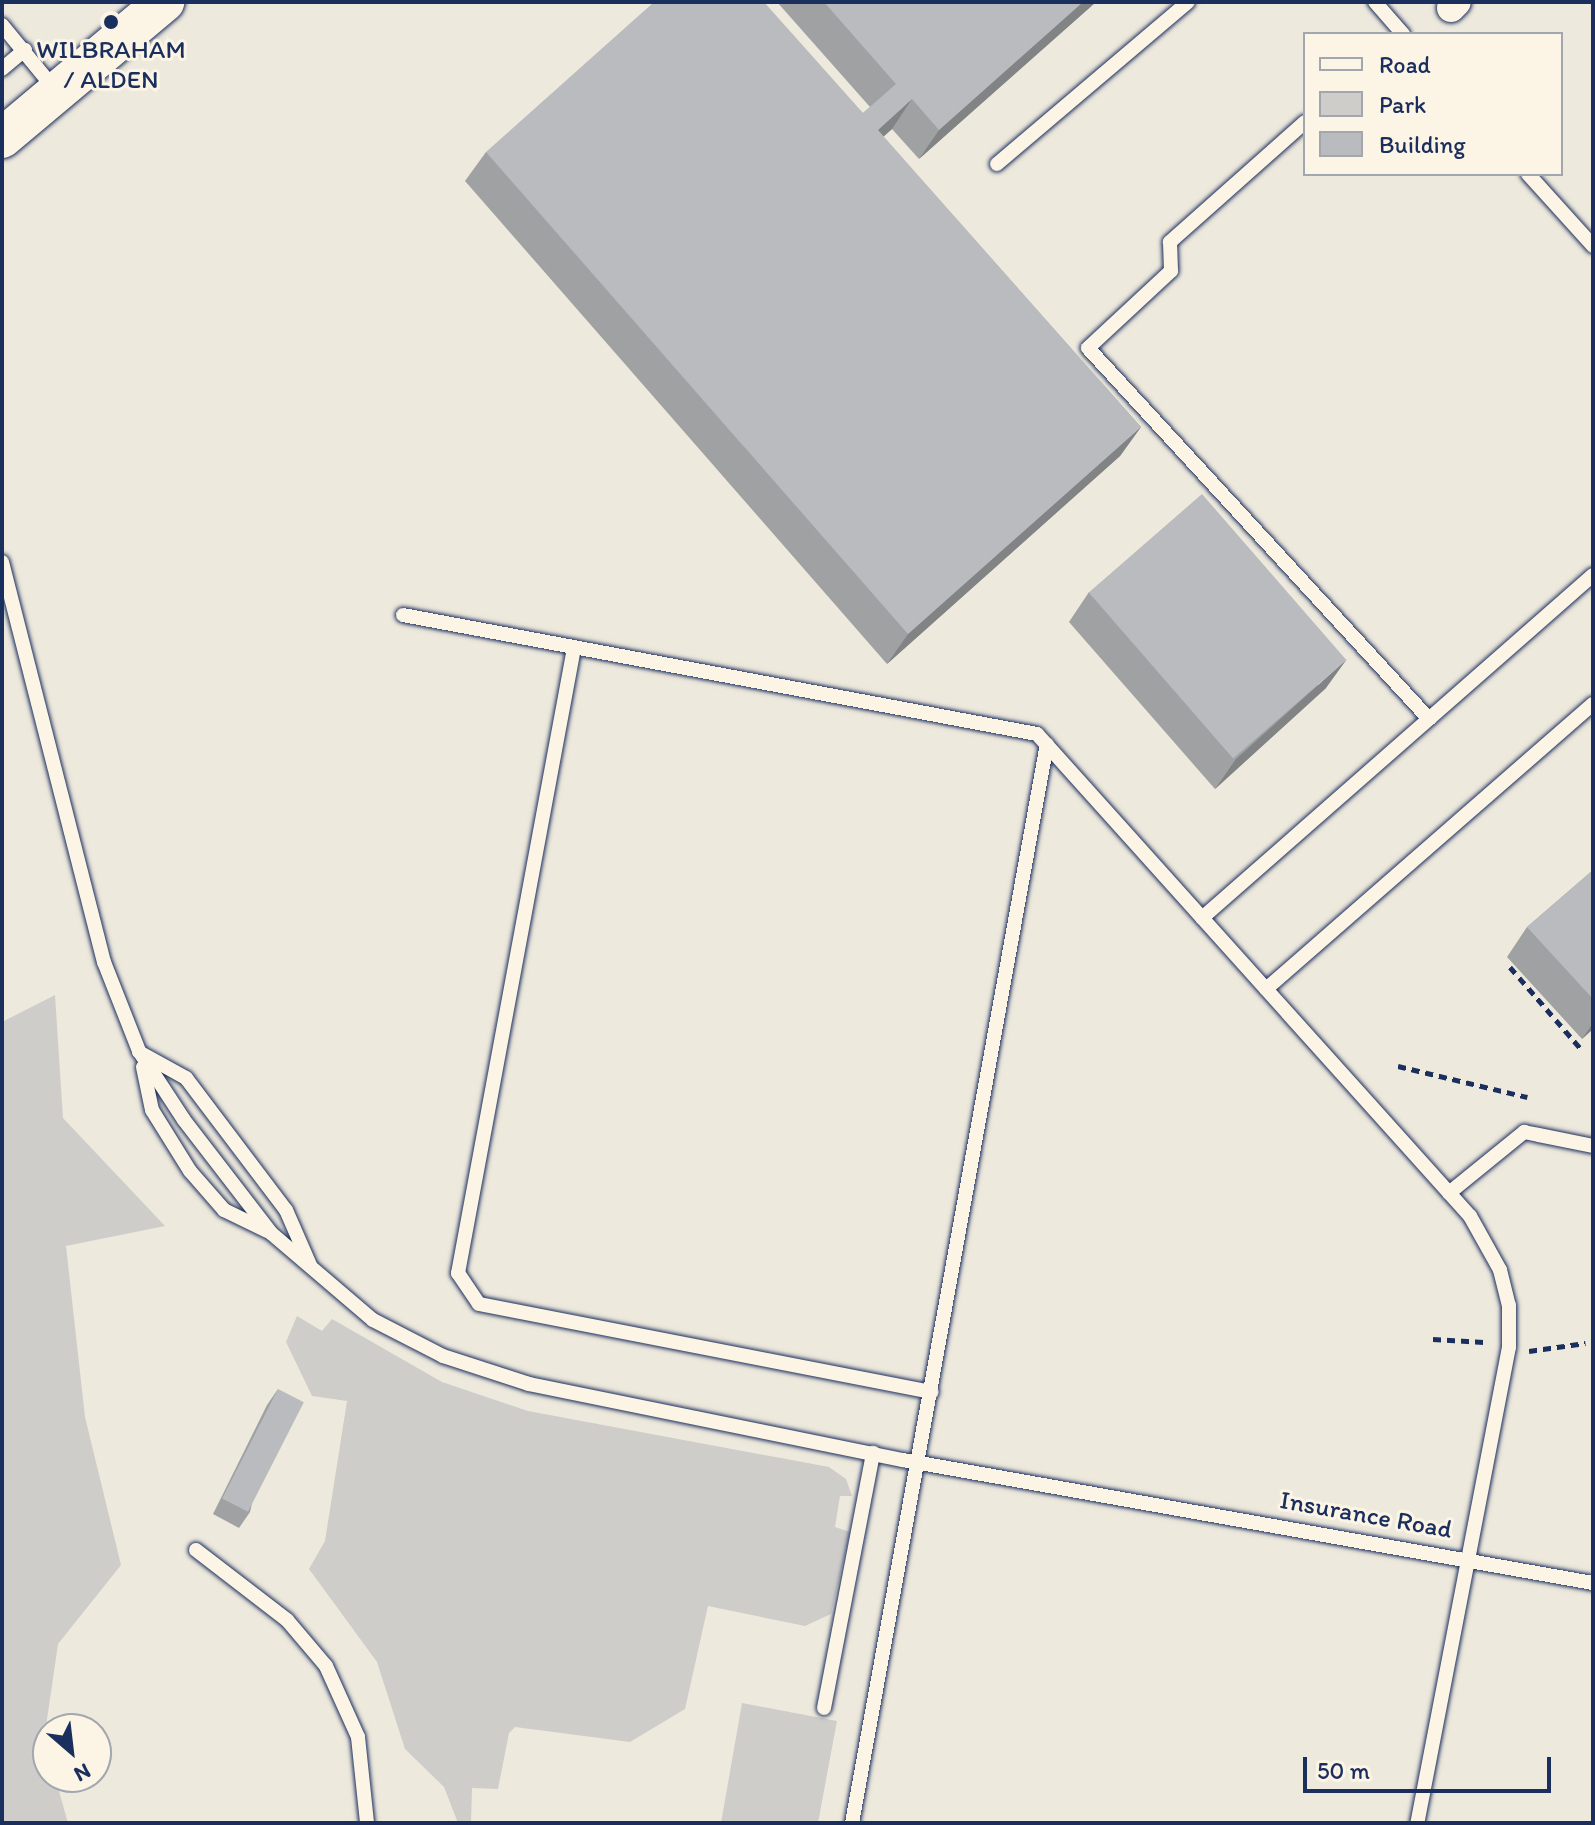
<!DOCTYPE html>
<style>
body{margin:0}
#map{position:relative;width:1595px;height:1825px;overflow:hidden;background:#eee9dd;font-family:Itim,sans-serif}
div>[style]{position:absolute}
.green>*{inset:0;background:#cfcdca}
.path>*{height:5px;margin-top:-2.5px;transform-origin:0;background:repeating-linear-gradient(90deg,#1b2f5e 0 8px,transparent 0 14px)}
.roads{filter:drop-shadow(0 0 2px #1b2f5e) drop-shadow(0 0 2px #1b2f5e)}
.lane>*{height:14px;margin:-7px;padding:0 7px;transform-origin:7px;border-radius:7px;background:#fcf5e5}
.street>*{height:28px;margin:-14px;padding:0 14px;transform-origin:14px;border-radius:14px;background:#fcf5e5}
.secondary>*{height:40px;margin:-20px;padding:0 20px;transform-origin:20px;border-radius:20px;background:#fcf5e5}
.wall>*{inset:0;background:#a0a1a3}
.shaded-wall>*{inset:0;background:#828385}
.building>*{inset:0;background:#babbbe;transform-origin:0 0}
.dots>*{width:22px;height:22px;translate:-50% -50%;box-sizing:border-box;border:4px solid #fcf5e5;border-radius:50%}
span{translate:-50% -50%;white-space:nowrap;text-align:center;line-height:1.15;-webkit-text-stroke:6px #fcf5e5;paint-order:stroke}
.poi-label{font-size:26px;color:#1b2f5e}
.street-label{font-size:26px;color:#1b2f5e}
.frame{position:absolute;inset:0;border:4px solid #1b2f5e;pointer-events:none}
.legend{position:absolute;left:1303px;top:32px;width:260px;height:144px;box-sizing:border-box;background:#fcf5e5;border:2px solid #a2a6af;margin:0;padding:10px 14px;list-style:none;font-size:24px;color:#1b2f5e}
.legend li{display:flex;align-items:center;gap:16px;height:40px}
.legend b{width:40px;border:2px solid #a2a6af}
.north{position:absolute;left:32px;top:1713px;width:80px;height:80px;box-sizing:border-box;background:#fcf5e5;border:2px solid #a2a6af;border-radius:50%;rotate:152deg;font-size:22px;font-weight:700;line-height:32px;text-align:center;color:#1b2f5e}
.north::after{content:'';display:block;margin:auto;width:28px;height:36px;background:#1b2f5e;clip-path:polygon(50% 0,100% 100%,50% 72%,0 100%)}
.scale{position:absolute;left:1303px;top:1757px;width:248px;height:36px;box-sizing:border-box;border:4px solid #1b2f5e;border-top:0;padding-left:10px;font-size:24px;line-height:28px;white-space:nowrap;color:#1b2f5e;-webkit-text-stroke:6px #fcf5e5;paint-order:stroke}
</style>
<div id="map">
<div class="green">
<i style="clip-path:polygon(55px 995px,63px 1118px,165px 1226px,66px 1246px,85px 1417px,121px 1565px,58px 1644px,44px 1740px,48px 1777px,55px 1777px,68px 1823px,2px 1823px,2px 1022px)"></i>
<i style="clip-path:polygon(297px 1316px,322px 1331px,332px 1319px,442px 1382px,528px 1411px,829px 1467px,846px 1479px,852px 1496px,840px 1496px,835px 1527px,850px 1532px,831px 1614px,805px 1626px,708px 1606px,685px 1709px,630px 1742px,515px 1727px,509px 1733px,498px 1789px,472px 1788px,471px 1823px,458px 1823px,444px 1787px,405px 1749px,377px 1662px,309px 1569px,325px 1541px,347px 1401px,312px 1396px,286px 1342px)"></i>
<i style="clip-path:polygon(742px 1703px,837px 1721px,818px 1823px,721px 1823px)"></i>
</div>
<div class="path">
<i style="left:1510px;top:967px;width:108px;rotate:49.1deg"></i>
<i style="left:1398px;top:1066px;width:133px;rotate:13.5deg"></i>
<i style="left:1433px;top:1339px;width:51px;rotate:3.4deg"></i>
<i style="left:1529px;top:1351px;width:57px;rotate:-8.1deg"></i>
</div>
<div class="roads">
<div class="lane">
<i style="left:1375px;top:2px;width:43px;rotate:48.8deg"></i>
<i style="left:2px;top:25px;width:87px;rotate:50.6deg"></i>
<i style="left:2px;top:69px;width:30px;rotate:-40deg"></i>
<i style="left:1305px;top:122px;width:181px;rotate:138.4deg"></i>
<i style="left:1170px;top:242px;width:29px;rotate:88deg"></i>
<i style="left:1171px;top:271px;width:113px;rotate:137.1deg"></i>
<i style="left:1088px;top:348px;width:504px;rotate:47.41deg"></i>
<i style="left:997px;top:164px;width:250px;rotate:-40.3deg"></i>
<i style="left:1528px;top:174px;width:97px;rotate:47.9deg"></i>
<i style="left:2px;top:562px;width:413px;rotate:75.7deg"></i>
<i style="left:104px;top:962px;width:96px;rotate:68.5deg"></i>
<i style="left:139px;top:1051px;width:82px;rotate:56.9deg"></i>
<i style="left:184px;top:1120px;width:143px;rotate:52.4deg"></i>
<i style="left:271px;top:1233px;width:134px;rotate:40.5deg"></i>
<i style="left:373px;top:1320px;width:79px;rotate:27.2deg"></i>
<i style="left:443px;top:1356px;width:90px;rotate:18deg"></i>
<i style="left:529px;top:1384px;width:382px;rotate:11.5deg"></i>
<i style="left:903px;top:1460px;width:701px;rotate:10.11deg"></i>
<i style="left:403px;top:615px;width:645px;rotate:10.63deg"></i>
<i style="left:1037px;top:734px;width:648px;rotate:48.07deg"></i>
<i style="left:1470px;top:1216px;width:62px;rotate:60.9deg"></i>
<i style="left:1500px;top:1270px;width:36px;rotate:76deg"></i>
<i style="left:1509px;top:1305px;width:42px;rotate:90deg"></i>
<i style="left:1509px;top:1347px;width:485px;rotate:100.9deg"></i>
<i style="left:574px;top:648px;width:636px;rotate:100.51deg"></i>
<i style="left:458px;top:1273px;width:37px;rotate:56deg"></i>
<i style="left:479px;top:1304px;width:461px;rotate:11deg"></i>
<i style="left:1202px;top:918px;width:520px;rotate:-41.26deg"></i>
<i style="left:1266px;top:989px;width:434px;rotate:-41.1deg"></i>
<i style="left:139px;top:1052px;width:54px;rotate:29deg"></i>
<i style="left:186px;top:1078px;width:166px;rotate:52.9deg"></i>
<i style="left:286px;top:1210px;width:60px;rotate:66.4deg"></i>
<i style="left:143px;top:1067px;width:44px;rotate:78.2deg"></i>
<i style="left:152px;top:1110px;width:72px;rotate:58.1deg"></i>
<i style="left:190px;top:1171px;width:52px;rotate:48.9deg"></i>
<i style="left:224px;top:1210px;width:48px;rotate:26deg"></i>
<i style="left:1449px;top:1193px;width:97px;rotate:-39.1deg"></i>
<i style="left:1524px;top:1132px;width:70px;rotate:11.5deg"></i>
<i style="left:196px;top:1550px;width:115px;rotate:37.6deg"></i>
<i style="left:287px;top:1620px;width:60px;rotate:49.7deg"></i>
<i style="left:326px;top:1666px;width:78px;rotate:65.7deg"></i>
<i style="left:358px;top:1737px;width:86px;rotate:84deg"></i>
<i style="left:824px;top:1708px;width:260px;rotate:-79.1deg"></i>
<i style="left:852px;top:1823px;width:1096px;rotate:-79.76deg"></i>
</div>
<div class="street">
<i style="left:1451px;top:8px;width:8px;rotate:-45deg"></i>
</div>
<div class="secondary">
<i style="left:2px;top:138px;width:212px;rotate:-40deg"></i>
</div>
</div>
<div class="wall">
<i style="clip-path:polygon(777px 2px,1096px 2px,919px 159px,892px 129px,883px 137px,1141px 427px,1120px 456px,887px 664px,465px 181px,486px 152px,863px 113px,870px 107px)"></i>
<i style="clip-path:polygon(1089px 592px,1326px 688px,1215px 789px,1069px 622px)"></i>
<i style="clip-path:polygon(1593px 870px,1593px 1029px,1582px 1039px,1507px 957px,1527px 927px)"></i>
<i style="clip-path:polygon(278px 1389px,250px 1512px,239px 1528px,213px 1514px,267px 1405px)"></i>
</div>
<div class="shaded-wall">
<i style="clip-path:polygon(1083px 2px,1096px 2px,919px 159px,939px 130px)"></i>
<i style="clip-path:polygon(912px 99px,892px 129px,857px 160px,878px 130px)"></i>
<i style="clip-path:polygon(1141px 427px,1120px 456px,887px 664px,908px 634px)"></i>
<i style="clip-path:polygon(1347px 659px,1326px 688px,1215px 789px,1236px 759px)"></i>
<i style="clip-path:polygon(1593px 1023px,1593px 1029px,1582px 1039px)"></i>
</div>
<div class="building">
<i style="clip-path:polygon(654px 2px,764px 2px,863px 113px,896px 84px,824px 2px,1083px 2px,939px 130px,912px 99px,878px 130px,1141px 427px,908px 634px,486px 152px)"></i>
<i style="left:1202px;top:494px;width:220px;height:150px;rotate:49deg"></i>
<i style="clip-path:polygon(1593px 870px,1593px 999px,1527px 927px)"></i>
<i style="left:278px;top:1389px;width:29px;height:123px;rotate:27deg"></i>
</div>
<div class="dots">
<i style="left:111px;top:22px;background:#1b2f5e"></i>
</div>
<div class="poi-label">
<span style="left:111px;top:65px">WILBRAHAM<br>/ ALDEN</span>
</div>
<div class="street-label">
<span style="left:1366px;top:1515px;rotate:10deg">Insurance Road</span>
</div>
<div class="frame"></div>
<ul class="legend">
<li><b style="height:10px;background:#fcf5e5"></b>Road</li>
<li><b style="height:22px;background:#cfcdca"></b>Park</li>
<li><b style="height:22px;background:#babbbe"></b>Building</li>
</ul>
<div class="north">N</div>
<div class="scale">50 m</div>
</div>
